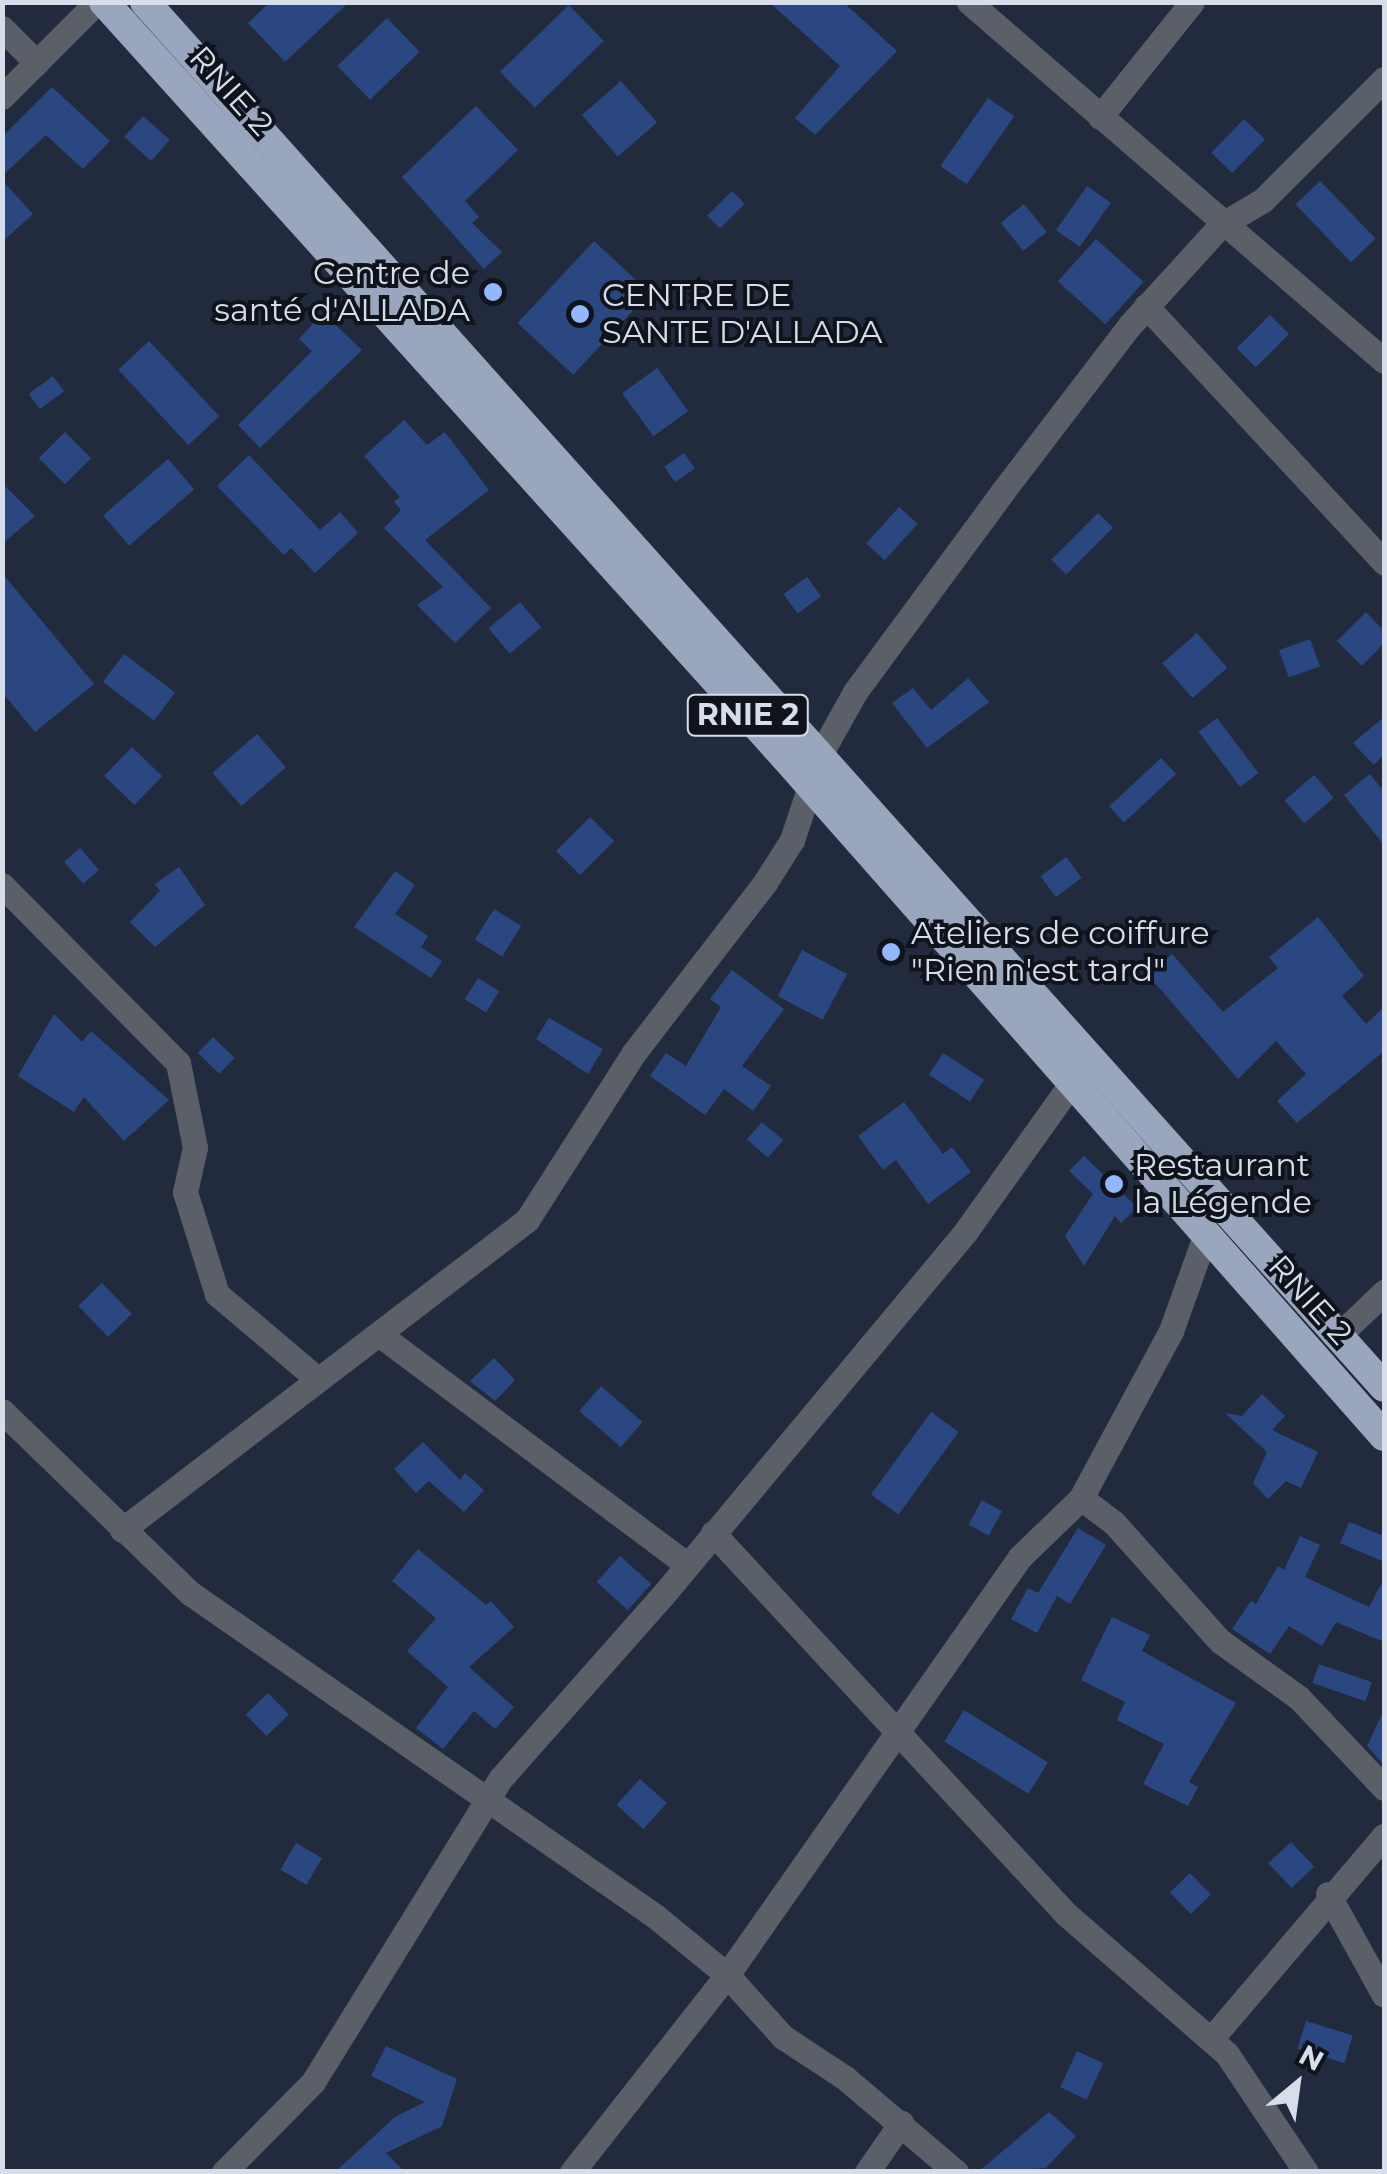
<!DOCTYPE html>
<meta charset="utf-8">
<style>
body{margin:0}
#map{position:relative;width:1387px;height:2174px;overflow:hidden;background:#222b3d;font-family:Montserrat,sans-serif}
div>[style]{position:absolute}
.building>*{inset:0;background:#2b4782;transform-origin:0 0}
.minor>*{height:25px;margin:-12.5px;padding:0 12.5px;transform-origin:12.5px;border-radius:12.5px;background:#5a5f68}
.highway>*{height:30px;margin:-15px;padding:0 15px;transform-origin:15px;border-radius:15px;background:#9aa6bd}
.dots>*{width:28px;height:28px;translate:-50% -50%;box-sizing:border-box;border:5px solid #0f141c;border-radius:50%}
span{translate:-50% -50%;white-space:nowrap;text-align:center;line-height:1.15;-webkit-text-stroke:8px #0f141c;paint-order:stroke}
.shield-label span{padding:2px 8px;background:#0f141c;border:2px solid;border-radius:8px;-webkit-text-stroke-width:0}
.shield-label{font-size:30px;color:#d7dde9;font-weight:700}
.street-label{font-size:32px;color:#d7dde9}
.poi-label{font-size:32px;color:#d7dde9}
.right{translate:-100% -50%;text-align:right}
.left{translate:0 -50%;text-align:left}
.frame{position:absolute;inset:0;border:5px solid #d7dde9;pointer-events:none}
.north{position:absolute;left:1247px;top:2034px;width:100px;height:100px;-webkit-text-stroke:8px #0f141c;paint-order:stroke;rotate:29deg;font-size:28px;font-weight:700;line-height:40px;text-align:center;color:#d7dde9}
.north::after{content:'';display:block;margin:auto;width:35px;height:45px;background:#d7dde9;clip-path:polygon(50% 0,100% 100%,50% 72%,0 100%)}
</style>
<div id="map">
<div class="building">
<i style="clip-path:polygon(270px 2px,349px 2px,285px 62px,248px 23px)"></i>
<i style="clip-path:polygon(769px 2px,843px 2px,897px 51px,815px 135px,795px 118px,840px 66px)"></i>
<i style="left:569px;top:5px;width:50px;height:96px;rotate:46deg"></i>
<i style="left:387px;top:18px;width:47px;height:69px;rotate:46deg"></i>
<i style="left:621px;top:81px;width:55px;height:52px;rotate:49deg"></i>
<i style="clip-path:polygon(52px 87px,110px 141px,83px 169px,46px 135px,2px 176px,2px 137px)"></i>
<i style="left:988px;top:98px;width:32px;height:83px;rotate:35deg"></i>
<i style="clip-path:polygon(476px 106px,518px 150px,465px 201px,479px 217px,472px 223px,502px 252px,484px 269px,402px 177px)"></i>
<i style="left:143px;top:116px;width:36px;height:28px;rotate:42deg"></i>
<i style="left:1244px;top:119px;width:29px;height:47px;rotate:44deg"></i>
<i style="clip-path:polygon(2px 180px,33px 214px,2px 242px)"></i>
<i style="left:1320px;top:181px;width:80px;height:34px;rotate:46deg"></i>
<i style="left:1087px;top:186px;width:29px;height:54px;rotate:35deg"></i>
<i style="left:732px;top:191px;width:18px;height:35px;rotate:45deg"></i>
<i style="left:1024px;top:204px;width:36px;height:30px;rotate:51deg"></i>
<i style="left:1096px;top:239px;width:64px;height:57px;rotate:42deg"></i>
<i style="left:594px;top:241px;width:76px;height:112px;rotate:43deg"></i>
<i style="clip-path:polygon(323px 313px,362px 350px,260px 448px,238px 425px,312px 351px,299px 339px)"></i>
<i style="left:1270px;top:315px;width:27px;height:47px;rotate:45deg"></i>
<i style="left:149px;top:341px;width:103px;height:42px;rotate:47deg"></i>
<i style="left:657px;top:368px;width:53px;height:43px;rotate:54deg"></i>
<i style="left:53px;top:376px;width:19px;height:30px;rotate:54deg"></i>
<i style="clip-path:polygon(404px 420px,427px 445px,445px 432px,489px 490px,425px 540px,491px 608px,455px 643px,417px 605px,443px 587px,384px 528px,401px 510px,394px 502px,400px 497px,364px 456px)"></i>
<i style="left:65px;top:432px;width:37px;height:37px;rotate:45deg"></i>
<i style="left:684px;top:453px;width:19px;height:24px;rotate:55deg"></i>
<i style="clip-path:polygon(249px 455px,320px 530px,340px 512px,358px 533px,315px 573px,291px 548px,284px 555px,217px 486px)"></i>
<i style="left:168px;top:459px;width:40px;height:86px;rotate:49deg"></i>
<i style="clip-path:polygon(2px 483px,35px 516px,2px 544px)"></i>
<i style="left:899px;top:507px;width:25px;height:49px;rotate:42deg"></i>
<i style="left:1098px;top:513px;width:21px;height:66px;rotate:45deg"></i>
<i style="clip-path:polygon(2px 573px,94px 684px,35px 732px,2px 692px)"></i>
<i style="left:807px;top:577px;width:24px;height:29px;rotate:54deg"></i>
<i style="left:520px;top:602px;width:33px;height:41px;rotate:50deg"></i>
<i style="clip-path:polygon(1366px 612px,1384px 631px,1384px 643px,1362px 666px,1337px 641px)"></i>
<i style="left:1197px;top:633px;width:46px;height:46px;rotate:49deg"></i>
<i style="left:1310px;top:639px;width:29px;height:33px;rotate:70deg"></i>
<i style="left:124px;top:654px;width:64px;height:35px;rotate:37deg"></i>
<i style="clip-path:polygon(968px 678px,989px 702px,927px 748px,892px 703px,913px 688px,931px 710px)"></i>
<i style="clip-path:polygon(1384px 717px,1384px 754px,1374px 765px,1353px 743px)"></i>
<i style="left:1217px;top:718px;width:69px;height:23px;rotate:53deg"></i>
<i style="left:257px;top:734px;width:44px;height:59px;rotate:49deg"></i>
<i style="left:132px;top:747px;width:42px;height:40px;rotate:44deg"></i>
<i style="left:1161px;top:758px;width:22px;height:71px;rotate:47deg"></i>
<i style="clip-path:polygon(1370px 774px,1384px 792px,1384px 845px,1344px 795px)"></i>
<i style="left:1314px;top:775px;width:30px;height:39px;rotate:49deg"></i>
<i style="left:590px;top:817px;width:34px;height:48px;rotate:45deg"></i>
<i style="left:80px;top:848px;width:29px;height:21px;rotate:49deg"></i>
<i style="left:1066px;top:857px;width:26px;height:32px;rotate:53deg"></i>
<i style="clip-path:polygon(179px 867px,205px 905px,155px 947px,130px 922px,160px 891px,155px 884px)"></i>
<i style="clip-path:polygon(395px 871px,415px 885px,395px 914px,428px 936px,421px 947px,442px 961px,431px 978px,354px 927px)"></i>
<i style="left:494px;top:909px;width:32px;height:36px;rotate:32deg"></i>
<i style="clip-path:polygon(1318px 917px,1364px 976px,1342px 996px,1366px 1024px,1384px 1007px,1384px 1051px,1297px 1123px,1277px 1101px,1306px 1074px,1276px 1041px,1238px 1079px,1148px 975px,1172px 954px,1223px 1012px,1278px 968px,1269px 957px)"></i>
<i style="left:802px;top:950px;width:51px;height:52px;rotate:28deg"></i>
<i style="clip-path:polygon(732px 970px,784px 1009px,742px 1066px,771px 1086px,753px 1111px,724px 1089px,705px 1115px,650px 1076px,666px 1053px,686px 1066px,721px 1007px,710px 999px)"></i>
<i style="left:478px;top:978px;width:25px;height:25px;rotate:32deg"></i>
<i style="clip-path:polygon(54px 1014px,82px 1042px,91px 1031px,169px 1100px,124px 1141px,84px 1097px,74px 1112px,18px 1076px)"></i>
<i style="clip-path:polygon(549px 1018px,603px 1049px,588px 1074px,536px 1039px)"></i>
<i style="left:213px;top:1037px;width:30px;height:22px;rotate:44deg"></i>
<i style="left:943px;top:1053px;width:49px;height:26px;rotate:33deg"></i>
<i style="clip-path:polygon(904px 1102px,943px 1154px,952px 1147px,971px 1172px,928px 1204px,896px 1160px,883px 1170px,858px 1136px)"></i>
<i style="left:762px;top:1122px;width:28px;height:23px;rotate:41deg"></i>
<i style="clip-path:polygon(1084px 1156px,1137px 1207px,1121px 1223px,1115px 1216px,1084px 1266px,1065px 1236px,1093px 1194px,1069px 1171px)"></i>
<i style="left:102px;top:1283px;width:43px;height:33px;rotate:46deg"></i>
<i style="clip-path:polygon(494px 1358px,515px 1380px,495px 1401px,470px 1381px)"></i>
<i style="left:601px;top:1386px;width:55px;height:33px;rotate:41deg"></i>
<i style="clip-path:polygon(1262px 1394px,1285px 1416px,1272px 1430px,1318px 1452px,1301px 1488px,1286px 1481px,1268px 1499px,1253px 1483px,1267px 1452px,1225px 1413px,1242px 1416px)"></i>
<i style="left:931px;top:1412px;width:34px;height:102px;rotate:36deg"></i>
<i style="clip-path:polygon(423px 1442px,460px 1480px,465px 1473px,484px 1490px,464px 1512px,429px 1481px,416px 1493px,394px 1469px)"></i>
<i style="left:982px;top:1500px;width:23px;height:28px;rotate:29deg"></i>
<i style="clip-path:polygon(1349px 1522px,1384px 1536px,1384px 1562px,1340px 1543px)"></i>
<i style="clip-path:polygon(1078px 1528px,1106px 1545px,1070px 1604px,1057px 1596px,1037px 1633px,1011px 1619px,1028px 1588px,1038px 1593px)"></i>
<i style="clip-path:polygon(1300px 1536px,1320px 1545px,1305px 1577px,1369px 1607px,1384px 1579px,1384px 1642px,1336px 1622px,1322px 1646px,1289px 1626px,1270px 1654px,1232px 1629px,1251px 1601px,1256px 1604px,1278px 1566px,1284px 1570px)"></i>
<i style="clip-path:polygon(418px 1549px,486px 1605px,491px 1601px,514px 1627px,469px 1667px,514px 1707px,495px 1729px,474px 1711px,443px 1749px,416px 1728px,448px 1687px,407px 1651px,436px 1618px,392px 1581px)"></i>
<i style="left:620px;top:1556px;width:42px;height:35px;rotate:42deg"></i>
<i style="clip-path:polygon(1112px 1617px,1150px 1635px,1142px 1651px,1236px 1703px,1189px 1782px,1198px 1787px,1188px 1806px,1143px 1784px,1164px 1744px,1117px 1720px,1125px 1702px,1081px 1680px)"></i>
<i style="left:1319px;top:1664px;width:56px;height:20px;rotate:19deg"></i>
<i style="left:268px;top:1693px;width:30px;height:31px;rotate:46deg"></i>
<i style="left:964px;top:1710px;width:99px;height:37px;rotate:32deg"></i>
<i style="clip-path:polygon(1384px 1710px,1384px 1765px,1367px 1746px)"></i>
<i style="left:640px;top:1779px;width:36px;height:35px;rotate:42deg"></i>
<i style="left:1291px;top:1842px;width:34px;height:31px;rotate:47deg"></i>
<i style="left:296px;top:1843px;width:30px;height:31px;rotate:30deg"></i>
<i style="left:1190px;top:1873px;width:30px;height:28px;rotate:46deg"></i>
<i style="left:1306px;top:2021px;width:49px;height:29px;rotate:17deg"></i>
<i style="clip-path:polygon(386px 2046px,457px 2079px,442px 2126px,386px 2153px,405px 2172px,335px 2172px,395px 2117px,425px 2102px,371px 2076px)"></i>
<i style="left:1077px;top:2051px;width:29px;height:40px;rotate:25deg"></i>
<i style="clip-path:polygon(1049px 2112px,1076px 2136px,1046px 2168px,978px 2172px)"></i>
</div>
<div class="minor">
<i style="left:969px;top:2px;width:549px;rotate:40.86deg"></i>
<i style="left:2px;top:28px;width:49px;rotate:45deg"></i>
<i style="left:2px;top:97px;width:134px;rotate:-45deg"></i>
<i style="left:1100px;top:117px;width:147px;rotate:-51.3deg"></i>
<i style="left:1146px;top:306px;width:350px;rotate:47.1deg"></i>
<i style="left:2px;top:885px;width:250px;rotate:45.3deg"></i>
<i style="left:178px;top:1063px;width:86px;rotate:78.6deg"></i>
<i style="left:195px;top:1147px;width:46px;rotate:102.5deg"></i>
<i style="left:185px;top:1192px;width:107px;rotate:72.6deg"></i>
<i style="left:217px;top:1294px;width:130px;rotate:40.3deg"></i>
<i style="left:380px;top:1335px;width:382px;rotate:36.8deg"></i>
<i style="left:1338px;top:1336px;width:64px;rotate:-43.7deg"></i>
<i style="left:2px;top:1411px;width:262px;rotate:44.1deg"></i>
<i style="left:190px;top:1593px;width:566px;rotate:34.78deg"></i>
<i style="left:655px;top:1916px;width:93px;rotate:39.3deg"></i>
<i style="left:727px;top:1975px;width:84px;rotate:47.9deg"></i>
<i style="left:783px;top:2037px;width:73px;rotate:33.3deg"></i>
<i style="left:844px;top:2077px;width:147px;rotate:40.3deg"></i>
<i style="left:1081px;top:1498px;width:190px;rotate:-61.7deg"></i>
<i style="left:1171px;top:1331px;width:101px;rotate:-70.3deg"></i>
<i style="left:122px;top:1530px;width:510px;rotate:-37.43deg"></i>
<i style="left:527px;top:1220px;width:197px;rotate:-57.4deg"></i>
<i style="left:633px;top:1054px;width:218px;rotate:-52.4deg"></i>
<i style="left:766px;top:881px;width:49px;rotate:-57.6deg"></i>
<i style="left:792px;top:840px;width:92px;rotate:-71.6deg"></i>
<i style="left:821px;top:753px;width:70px;rotate:-60.9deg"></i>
<i style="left:855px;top:692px;width:250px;rotate:-53.6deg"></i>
<i style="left:1003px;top:491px;width:209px;rotate:-52.6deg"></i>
<i style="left:1130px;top:325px;width:135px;rotate:-47.7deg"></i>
<i style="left:1221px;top:225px;width:49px;rotate:-30.8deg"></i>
<i style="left:1263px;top:200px;width:171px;rotate:-45deg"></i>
<i style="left:713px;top:1533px;width:519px;rotate:47.18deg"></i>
<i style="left:1066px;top:1914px;width:213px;rotate:41deg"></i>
<i style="left:1227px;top:2054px;width:142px;rotate:56.2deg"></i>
<i style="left:1328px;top:1894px;width:115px;rotate:61deg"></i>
<i style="left:1211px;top:2039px;width:267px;rotate:-49.6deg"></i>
<i style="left:224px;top:2172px;width:127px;rotate:-45.3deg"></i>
<i style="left:313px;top:2082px;width:357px;rotate:-58.3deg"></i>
<i style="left:501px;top:1778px;width:244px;rotate:-48.5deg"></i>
<i style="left:663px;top:1595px;width:474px;rotate:-50.2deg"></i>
<i style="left:966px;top:1231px;width:179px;rotate:-54.5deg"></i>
<i style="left:572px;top:2172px;width:251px;rotate:-51.8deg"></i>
<i style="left:727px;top:1975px;width:510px;rotate:-54.97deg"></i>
<i style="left:1020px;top:1557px;width:85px;rotate:-44deg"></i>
<i style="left:1081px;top:1498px;width:41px;rotate:37.1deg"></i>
<i style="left:1114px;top:1523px;width:159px;rotate:48.1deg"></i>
<i style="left:1220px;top:1641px;width:97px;rotate:35.8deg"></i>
<i style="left:1299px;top:1698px;width:124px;rotate:46.6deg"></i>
<i style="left:867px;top:2172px;width:60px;rotate:-55.2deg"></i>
</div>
<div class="highway">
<i style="left:104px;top:2px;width:1018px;rotate:47.95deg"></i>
<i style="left:786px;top:758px;width:904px;rotate:48.59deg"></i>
<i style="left:145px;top:2px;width:1858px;rotate:48.18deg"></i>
</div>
<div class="dots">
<i style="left:493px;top:292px;background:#93b7fd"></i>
<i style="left:580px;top:314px;background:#93b7fd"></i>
<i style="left:891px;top:952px;background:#93b7fd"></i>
<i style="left:1114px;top:1184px;background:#93b7fd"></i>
</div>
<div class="shield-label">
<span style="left:748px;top:715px">RNIE 2</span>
</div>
<div class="street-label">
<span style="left:231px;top:91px;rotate:48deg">RNIE 2</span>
<span style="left:1310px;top:1300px;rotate:48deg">RNIE 2</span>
</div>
<div class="poi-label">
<span class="right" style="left:470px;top:292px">Centre de<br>santé d'ALLADA</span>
<span class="left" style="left:602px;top:314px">CENTRE DE<br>SANTE D'ALLADA</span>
<span class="left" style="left:911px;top:952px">Ateliers de coiffure<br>"Rien n'est tard"</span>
<span class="left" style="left:1134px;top:1184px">Restaurant<br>la Légende</span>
</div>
<div class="frame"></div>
<div class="north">N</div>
</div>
